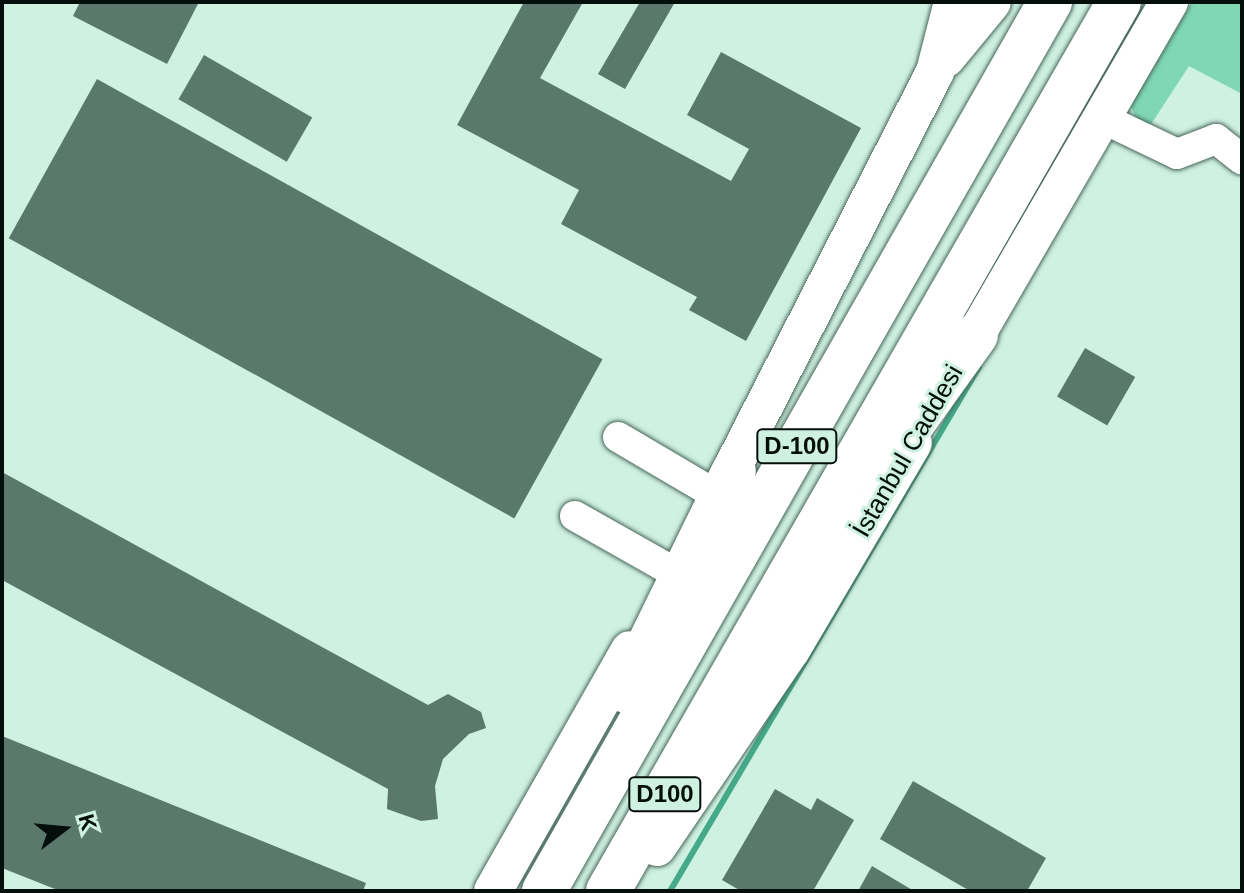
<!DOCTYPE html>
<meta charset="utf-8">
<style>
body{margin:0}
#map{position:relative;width:1244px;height:893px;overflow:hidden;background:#cff1e2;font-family:Arial,sans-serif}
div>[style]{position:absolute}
.green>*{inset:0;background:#7fd7b6}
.stream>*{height:6px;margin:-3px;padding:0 3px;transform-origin:3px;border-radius:3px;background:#45aa89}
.building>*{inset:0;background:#5a786c;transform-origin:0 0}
.roads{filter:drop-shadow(0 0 2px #47665a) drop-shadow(0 0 2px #47665a)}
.minor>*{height:30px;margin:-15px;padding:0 15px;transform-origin:15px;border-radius:15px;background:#fff}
.major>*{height:38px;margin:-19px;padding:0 19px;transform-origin:19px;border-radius:19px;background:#fff}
.highway>*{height:44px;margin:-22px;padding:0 22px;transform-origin:22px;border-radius:22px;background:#fff}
span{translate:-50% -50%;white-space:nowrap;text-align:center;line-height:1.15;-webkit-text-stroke:6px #cff1e2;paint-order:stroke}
.shield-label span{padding:2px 6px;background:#cff1e2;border:2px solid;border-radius:6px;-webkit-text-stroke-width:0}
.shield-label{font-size:24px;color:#040e0a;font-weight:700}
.street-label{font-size:26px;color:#040e0a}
.frame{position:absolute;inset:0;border:4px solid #040e0a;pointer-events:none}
.north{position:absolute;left:24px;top:789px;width:80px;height:80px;-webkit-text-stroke:6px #cff1e2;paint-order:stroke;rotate:74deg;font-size:22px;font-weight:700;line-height:32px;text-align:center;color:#040e0a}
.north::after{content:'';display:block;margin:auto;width:28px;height:36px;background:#040e0a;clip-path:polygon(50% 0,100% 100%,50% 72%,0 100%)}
</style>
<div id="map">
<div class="green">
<i style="clip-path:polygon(1192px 2px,1242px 2px,1242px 94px,1189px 66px,1148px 129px,1138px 124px,1131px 106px)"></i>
</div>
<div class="stream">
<i style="left:670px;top:891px;width:608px;rotate:-59.47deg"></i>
</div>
<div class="building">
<i style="clip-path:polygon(80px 2px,199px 2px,167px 64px,73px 16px)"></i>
<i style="clip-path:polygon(524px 2px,583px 2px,540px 78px,731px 181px,749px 149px,687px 115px,721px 52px,861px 128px,746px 341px,689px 310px,697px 297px,561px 224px,579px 190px,457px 125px)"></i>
<i style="clip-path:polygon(640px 2px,675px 2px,625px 89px,598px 74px)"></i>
<i style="left:204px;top:55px;width:125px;height:51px;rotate:30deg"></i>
<i style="left:97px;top:79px;width:578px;height:182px;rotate:29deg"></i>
<i style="left:1085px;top:348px;width:58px;height:56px;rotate:30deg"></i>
<i style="clip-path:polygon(2px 472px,428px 705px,448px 694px,481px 712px,486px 728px,469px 734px,443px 759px,435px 786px,438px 819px,421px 821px,387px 809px,388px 789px,2px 580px)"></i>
<i style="clip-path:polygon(2px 736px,366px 883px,363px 891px,60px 891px,2px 868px)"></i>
<i style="clip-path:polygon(913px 781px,1046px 858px,1027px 891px,970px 891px,880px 839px)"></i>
<i style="clip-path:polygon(775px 789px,811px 810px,817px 798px,854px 820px,813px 891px,741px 891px,722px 880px)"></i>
<i style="clip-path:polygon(872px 866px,914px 891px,858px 891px)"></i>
</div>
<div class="roads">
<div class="minor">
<i style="left:1102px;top:118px;width:83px;rotate:25.6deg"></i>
<i style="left:1177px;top:154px;width:42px;rotate:-21deg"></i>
<i style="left:1216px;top:139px;width:33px;rotate:38deg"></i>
<i style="left:618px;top:437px;width:116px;rotate:30.5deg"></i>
<i style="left:575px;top:516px;width:114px;rotate:29.5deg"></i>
</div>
<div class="major">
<i style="left:946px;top:58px;width:72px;rotate:-50.6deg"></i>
<i style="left:962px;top:359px;width:413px;rotate:-59.9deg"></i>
<i style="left:718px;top:496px;width:476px;rotate:-62.9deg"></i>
<i style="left:935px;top:72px;width:72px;rotate:-75.6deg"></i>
<i style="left:657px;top:847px;width:238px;rotate:-55.8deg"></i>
<i style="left:791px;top:650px;width:240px;rotate:-59.5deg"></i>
<i style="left:493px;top:891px;width:277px;rotate:-60.4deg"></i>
</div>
<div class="highway">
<i style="left:883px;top:465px;width:160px;rotate:-54.4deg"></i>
<i style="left:626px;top:691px;width:245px;rotate:-63.9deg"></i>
<i style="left:544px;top:891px;width:1023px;rotate:-60.35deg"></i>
<i style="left:608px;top:891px;width:1025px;rotate:-60.11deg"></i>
</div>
</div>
<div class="shield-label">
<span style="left:797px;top:446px">D-100</span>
<span style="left:665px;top:794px">D100</span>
</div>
<div class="street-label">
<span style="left:908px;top:451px;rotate:-60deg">İstanbul Caddesi</span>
</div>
<div class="frame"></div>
<div class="north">K</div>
</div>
